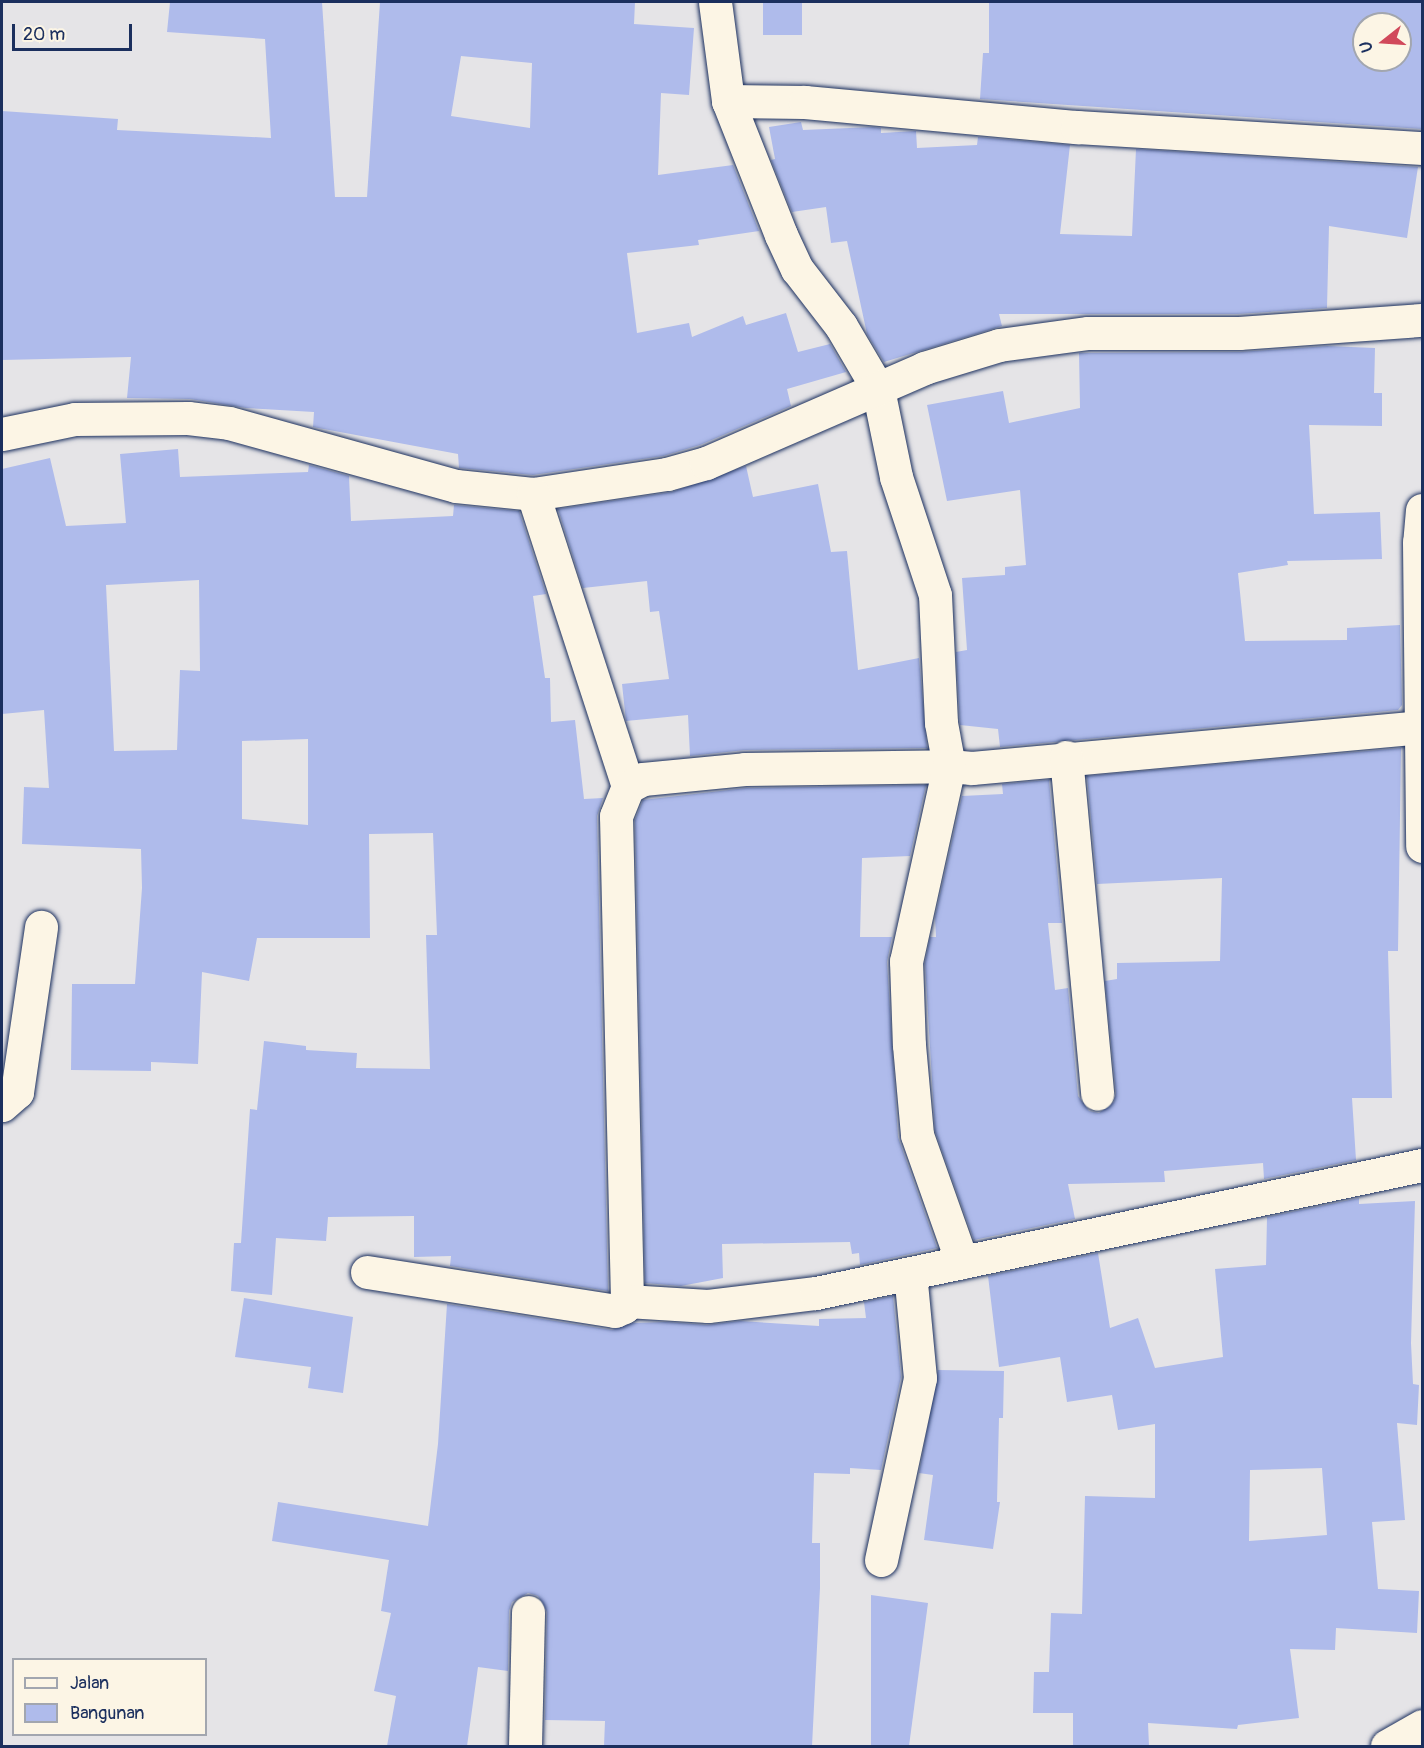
<!DOCTYPE html>
<style>
body{margin:0}
#map{position:relative;width:1424px;height:1748px;overflow:hidden;background:#e5e4e7;font-family:Pangolin,sans-serif}
div>[style]{position:absolute}
.building>*{inset:0;background:#afbbeb;transform-origin:0 0}
.roads{filter:drop-shadow(0 0 2px #1b2f5e) drop-shadow(0 0 2px #1b2f5e)}
.street>*{height:33px;margin:-16.5px;padding:0 16.5px;transform-origin:16.5px;border-radius:16.5px;background:#fcf5e5}
.secondary>*{height:33px;margin:-16.5px;padding:0 16.5px;transform-origin:16.5px;border-radius:16.5px;background:#fcf5e5}
span{translate:-50% -50%;white-space:nowrap;text-align:center;line-height:1.15;-webkit-text-stroke:6px #fcf5e5;paint-order:stroke}
.frame{position:absolute;inset:0;border:3px solid #1b2f5e;pointer-events:none}
.legend{position:absolute;left:12px;top:1658px;width:195px;height:78px;box-sizing:border-box;background:#fcf5e5;border:2px solid #a2a6af;margin:0;padding:8px 10px;list-style:none;font-size:18px;color:#1b2f5e}
.legend li{display:flex;align-items:center;gap:12px;height:30px}
.legend b{width:30px;border:2px solid #a2a6af}
.north{position:absolute;left:1352px;top:12px;width:60px;height:60px;box-sizing:border-box;background:#fcf5e5;border:2px solid #a2a6af;border-radius:50%;rotate:253deg;font-size:16px;font-weight:700;line-height:24px;text-align:center;color:#1b2f5e}
.north::after{content:'';display:block;margin:auto;width:21px;height:27px;background:#d1495b;clip-path:polygon(50% 0,100% 100%,50% 72%,0 100%)}
.scale{position:absolute;left:12px;top:24px;width:120px;height:27px;box-sizing:border-box;border:3px solid #1b2f5e;border-top:0;padding-left:8px;font-size:18px;line-height:21px;white-space:nowrap;color:#1b2f5e;-webkit-text-stroke:4px #fcf5e5;paint-order:stroke}
</style>
<div id="map">
<div class="building">
<i style="clip-path:polygon(evenodd,170px 2px,322px 2px,335px 197px,367px 197px,380px 2px,635px 2px,634px 24px,694px 28px,689px 95px,661px 93px,658px 175px,733px 165px,759px 231px,698px 240px,699px 245px,627px 253px,637px 333px,689px 323px,692px 337px,743px 316px,746px 325px,786px 313px,798px 352px,830px 344px,846px 372px,787px 389px,791px 406px,700px 445px,663px 456px,533px 475px,459px 468px,458px 454px,313px 427px,314px 412px,246px 408px,190px 399px,127px 398px,131px 357px,2px 360px,2px 111px,118px 119px,117px 130px,271px 138px,265px 39px,167px 32px,170px 2px,461px 56px,532px 63px,530px 128px,451px 116px,461px 56px)"></i>
<i style="left:763px;top:2px;width:39px;height:33px"></i>
<i style="clip-path:polygon(evenodd,989px 2px,1422px 2px,1422px 129px,980px 99px,983px 53px,989px 53px,989px 2px,1364px 24px,1400px 24px,1400px 60px,1364px 60px,1364px 24px)"></i>
<i style="clip-path:polygon(801px 122px,803px 130px,873px 127px,881px 128px,881px 133px,916px 131px,917px 148px,977px 145px,978px 137px,1070px 145px,1060px 234px,1132px 236px,1136px 149px,1418px 167px,1407px 238px,1329px 226px,1327px 308px,1238px 314px,999px 314px,1002px 326px,884px 362px,867px 334px,847px 241px,831px 243px,826px 207px,792px 212px,771px 160px,775px 159px,769px 127px)"></i>
<i style="clip-path:polygon(1327px 346px,1375px 348px,1374px 393px,1382px 393px,1382px 426px,1309px 425px,1314px 514px,1380px 512px,1382px 559px,1287px 561px,1288px 565px,1238px 573px,1245px 641px,1347px 640px,1347px 628px,1400px 625px,1402px 705px,1398px 710px,1000px 747px,998px 729px,960px 725px,956px 652px,967px 650px,962px 578px,1005px 575px,1005px 567px,1026px 565px,1020px 490px,947px 501px,927px 405px,1003px 391px,1009px 423px,1080px 408px,1079px 353px,1239px 352px)"></i>
<i style="clip-path:polygon(evenodd,178px 449px,180px 477px,308px 472px,309px 465px,349px 476px,351px 521px,453px 516px,454px 505px,519px 511px,546px 594px,533px 596px,545px 678px,550px 678px,551px 722px,575px 720px,584px 799px,603px 798px,597px 816px,608px 1291px,450px 1266px,451px 1256px,414px 1257px,414px 1216px,328px 1217px,326px 1241px,276px 1238px,272px 1295px,231px 1291px,234px 1243px,241px 1243px,250px 1109px,257px 1110px,264px 1041px,306px 1046px,306px 1050px,357px 1053px,356px 1068px,430px 1069px,426px 935px,437px 935px,433px 833px,369px 834px,370px 938px,257px 938px,249px 981px,202px 972px,198px 1064px,151px 1062px,151px 1071px,71px 1070px,72px 984px,135px 984px,142px 888px,141px 849px,22px 844px,24px 787px,49px 788px,44px 710px,2px 714px,2px 469px,50px 458px,66px 526px,126px 523px,120px 454px,178px 449px,199px 580px,200px 671px,180px 670px,177px 750px,114px 751px,106px 585px,199px 580px,178px 449px,308px 739px,308px 825px,242px 819px,242px 741px,308px 739px)"></i>
<i style="clip-path:polygon(746px 466px,753px 497px,818px 484px,831px 552px,847px 551px,858px 670px,919px 658px,927px 748px,745px 750px,690px 756px,688px 715px,626px 721px,622px 684px,669px 679px,659px 611px,650px 612px,647px 581px,583px 588px,558px 509px,672px 492px)"></i>
<i style="clip-path:polygon(1401px 748px,1398px 951px,1388px 951px,1392px 1098px,1352px 1098px,1356px 1160px,1264px 1179px,1263px 1163px,1164px 1171px,1165px 1182px,1068px 1184px,1075px 1219px,974px 1240px,935px 1131px,925px 963px,930px 937px,936px 937px,935px 917px,962px 796px,1003px 794px,1002px 784px,1049px 780px,1062px 923px,1048px 923px,1055px 990px,1068px 988px,1078px 1096px,1089px 1111px,1099px 1113px,1114px 1102px,1116px 1093px,1105px 981px,1117px 979px,1117px 963px,1220px 961px,1222px 878px,1097px 884px,1087px 776px)"></i>
<i style="clip-path:polygon(926px 785px,910px 856px,862px 858px,860px 937px,892px 937px,887px 962px,898px 1137px,937px 1248px,860px 1265px,859px 1253px,852px 1254px,850px 1242px,722px 1244px,723px 1278px,681px 1286px,645px 1283px,635px 820px,643px 800px,746px 788px)"></i>
<i style="clip-path:polygon(evenodd,1359px 1198px,1359px 1204px,1415px 1201px,1411px 1343px,1413px 1384px,1419px 1385px,1417px 1425px,1397px 1423px,1405px 1520px,1372px 1522px,1378px 1589px,1419px 1591px,1417px 1633px,1336px 1628px,1335px 1650px,1290px 1649px,1299px 1718px,1238px 1725px,1237px 1729px,1148px 1723px,1149px 1746px,1073px 1746px,1073px 1713px,1033px 1713px,1034px 1672px,1049px 1672px,1051px 1613px,1082px 1614px,1085px 1496px,1155px 1498px,1155px 1424px,1118px 1430px,1112px 1395px,1067px 1402px,1060px 1357px,999px 1367px,988px 1276px,1098px 1253px,1110px 1328px,1138px 1318px,1155px 1368px,1223px 1357px,1215px 1269px,1266px 1265px,1267px 1217px,1359px 1198px,1322px 1468px,1327px 1535px,1249px 1541px,1250px 1470px,1322px 1468px)"></i>
<i style="clip-path:polygon(893px 1296px,901px 1377px,881px 1470px,850px 1468px,850px 1474px,814px 1473px,812px 1543px,820px 1543px,820px 1588px,812px 1746px,604px 1746px,605px 1721px,545px 1720px,547px 1612px,538px 1596px,528px 1593px,512px 1602px,509px 1611px,508px 1671px,478px 1667px,467px 1746px,387px 1746px,396px 1696px,374px 1691px,391px 1613px,381px 1611px,389px 1560px,272px 1541px,278px 1502px,428px 1526px,438px 1444px,447px 1304px,612px 1330px,633px 1323px,666px 1322px,707px 1325px,740px 1321px,819px 1326px,819px 1319px,866px 1318px,864px 1302px)"></i>
<i style="clip-path:polygon(244px 1298px,353px 1317px,343px 1393px,308px 1388px,311px 1367px,235px 1357px)"></i>
<i style="clip-path:polygon(938px 1370px,1004px 1371px,1003px 1418px,999px 1418px,997px 1502px,1000px 1502px,993px 1549px,924px 1540px,933px 1475px,919px 1473px)"></i>
<i style="clip-path:polygon(871px 1595px,928px 1603px,909px 1746px,871px 1746px)"></i>
</div>
<div class="roads">
<div class="street">
<i style="left:715px;top:2px;width:100px;rotate:82.5deg"></i>
<i style="left:728px;top:101px;width:144px;rotate:68.4deg"></i>
<i style="left:781px;top:235px;width:38px;rotate:65deg"></i>
<i style="left:797px;top:269px;width:72px;rotate:52.3deg"></i>
<i style="left:841px;top:326px;width:73px;rotate:59.6deg"></i>
<i style="left:878px;top:389px;width:90px;rotate:78.4deg"></i>
<i style="left:896px;top:477px;width:124px;rotate:71.7deg"></i>
<i style="left:935px;top:595px;width:128px;rotate:87.3deg"></i>
<i style="left:941px;top:723px;width:44px;rotate:79.5deg"></i>
<i style="left:949px;top:766px;width:23px;rotate:5deg"></i>
<i style="left:972px;top:768px;width:452px;rotate:-5.2deg"></i>
<i style="left:728px;top:101px;width:77px;rotate:0.7deg"></i>
<i style="left:805px;top:102px;width:273px;rotate:5.3deg"></i>
<i style="left:1077px;top:127px;width:346px;rotate:3.5deg"></i>
<i style="left:2px;top:434px;width:75px;rotate:-11.6deg"></i>
<i style="left:75px;top:419px;width:113px;rotate:-0.5deg"></i>
<i style="left:188px;top:418px;width:41px;rotate:7deg"></i>
<i style="left:229px;top:423px;width:236px;rotate:15.5deg"></i>
<i style="left:456px;top:486px;width:77px;rotate:5.9deg"></i>
<i style="left:533px;top:494px;width:135px;rotate:-8.5deg"></i>
<i style="left:667px;top:474px;width:41px;rotate:-15.8deg"></i>
<i style="left:706px;top:463px;width:238px;rotate:-23.5deg"></i>
<i style="left:924px;top:368px;width:78px;rotate:-17deg"></i>
<i style="left:999px;top:345px;width:90px;rotate:-7.7deg"></i>
<i style="left:1088px;top:333px;width:151px"></i>
<i style="left:1239px;top:333px;width:183px;rotate:-4.1deg"></i>
<i style="left:533px;top:494px;width:308px;rotate:72deg"></i>
<i style="left:1066px;top:757px;width:338px;rotate:84.7deg"></i>
<i style="left:2px;top:1105px;width:20px;rotate:-41deg"></i>
<i style="left:17px;top:1092px;width:167px;rotate:-81.7deg"></i>
<i style="left:367px;top:1272px;width:251px;rotate:8.9deg"></i>
<i style="left:615px;top:1311px;width:10px;rotate:-24deg"></i>
<i style="left:624px;top:1307px;width:7px;rotate:-63deg"></i>
<i style="left:627px;top:1301px;width:485px;rotate:-91.3deg"></i>
<i style="left:616px;top:816px;width:31px;rotate:-68deg"></i>
<i style="left:628px;top:787px;width:17px;rotate:-28deg"></i>
<i style="left:643px;top:779px;width:102px;rotate:-5.6deg"></i>
<i style="left:745px;top:769px;width:204px;rotate:-0.8deg"></i>
<i style="left:949px;top:766px;width:200px;rotate:102.4deg"></i>
<i style="left:906px;top:961px;width:84px;rotate:88deg"></i>
<i style="left:909px;top:1045px;width:90px;rotate:84.9deg"></i>
<i style="left:917px;top:1135px;width:135px;rotate:70.5deg"></i>
<i style="left:627px;top:1301px;width:81px;rotate:3.5deg"></i>
<i style="left:708px;top:1306px;width:109px;rotate:-6.9deg"></i>
<i style="left:816px;top:1293px;width:619px;rotate:-11.93deg"></i>
<i style="left:881px;top:1560px;width:186px;rotate:-77.9deg"></i>
<i style="left:920px;top:1378px;width:105px;rotate:-95.4deg"></i>
<i style="left:525px;top:1746px;width:134px;rotate:-88.7deg"></i>
<i style="left:1387px;top:1746px;width:40px;rotate:-29.7deg"></i>
</div>
<div class="secondary">
<i style="left:1422px;top:510px;width:32px;rotate:95deg"></i>
<i style="left:1419px;top:542px;width:304px;rotate:89.4deg"></i>
</div>
</div>
<div class="frame"></div>
<ul class="legend">
<li><b style="height:8px;background:#fcf5e5"></b>Jalan</li>
<li><b style="height:16px;background:#afbbeb"></b>Bangunan</li>
</ul>
<div class="north">U</div>
<div class="scale">20 m</div>
</div>
